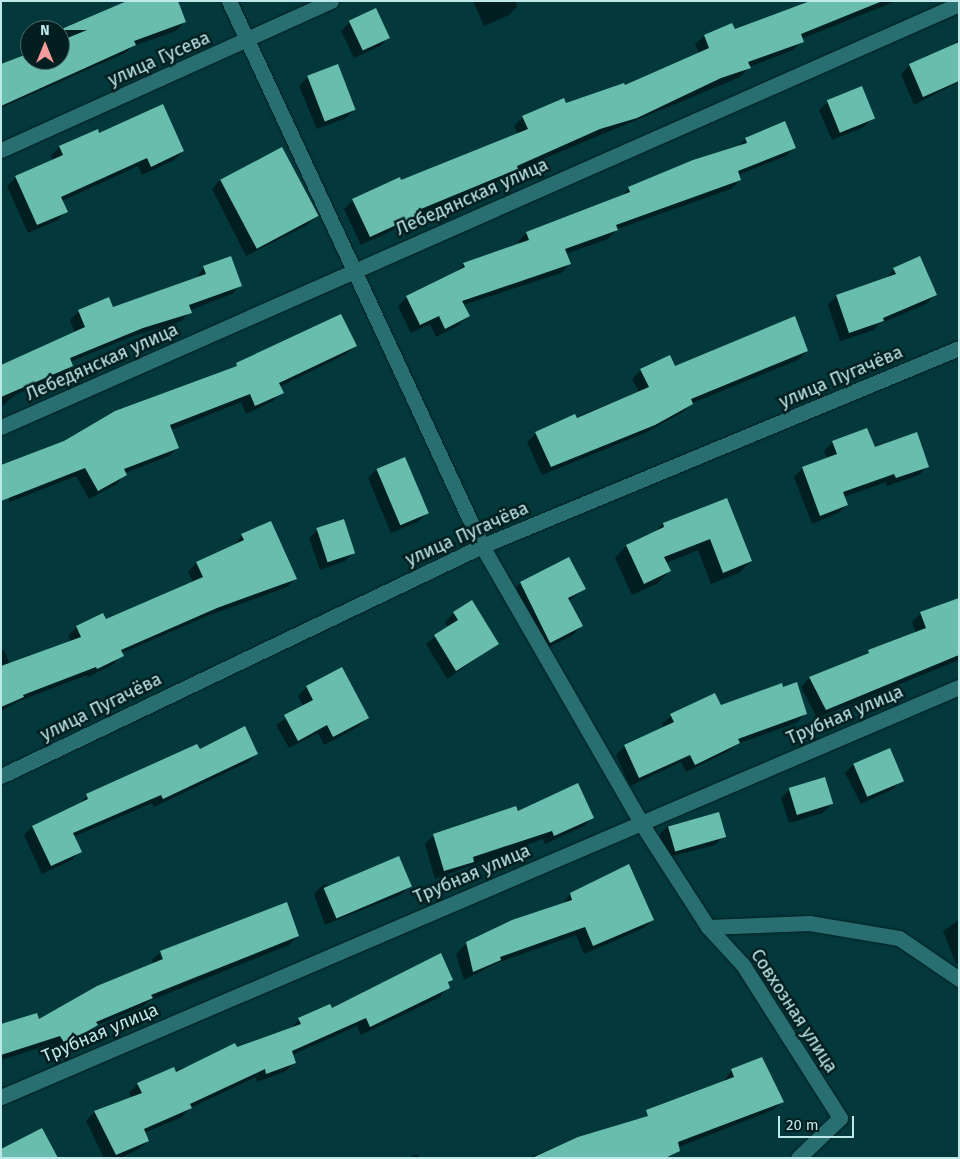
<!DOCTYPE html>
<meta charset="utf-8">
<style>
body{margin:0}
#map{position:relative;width:960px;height:1159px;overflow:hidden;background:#03393c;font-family:"Fira Sans",sans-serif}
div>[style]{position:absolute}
.shadow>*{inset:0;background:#0007}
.building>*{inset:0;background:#69bdac;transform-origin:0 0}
.roads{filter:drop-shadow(0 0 1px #021e1f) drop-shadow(0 0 1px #021e1f)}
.street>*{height:15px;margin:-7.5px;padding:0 7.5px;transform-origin:7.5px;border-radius:7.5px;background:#296f72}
span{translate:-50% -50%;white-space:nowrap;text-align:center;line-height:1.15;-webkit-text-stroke:5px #021e1f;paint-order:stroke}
.street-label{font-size:18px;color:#bee7e9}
.frame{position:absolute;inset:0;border:2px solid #bee7e9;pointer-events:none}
.north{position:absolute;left:20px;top:20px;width:50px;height:50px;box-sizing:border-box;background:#021e1f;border:1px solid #4d6e70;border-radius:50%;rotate:0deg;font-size:14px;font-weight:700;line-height:20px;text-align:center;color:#bee7e9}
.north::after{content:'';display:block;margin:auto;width:18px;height:22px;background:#f59b9b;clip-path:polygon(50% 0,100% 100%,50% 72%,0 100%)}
.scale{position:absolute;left:778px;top:1116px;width:76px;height:22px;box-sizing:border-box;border:2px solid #bee7e9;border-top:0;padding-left:6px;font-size:15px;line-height:18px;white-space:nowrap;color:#bee7e9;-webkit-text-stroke:4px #021e1f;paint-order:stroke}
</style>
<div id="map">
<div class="shadow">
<i style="clip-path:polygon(123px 1px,177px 1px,184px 22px,176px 31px,133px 46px,125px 53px,1px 108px,1px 66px,23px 57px,20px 49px,29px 40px,30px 60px,60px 60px,60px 30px,56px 30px,122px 5px)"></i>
<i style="clip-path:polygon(473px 1px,515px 1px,517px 7px,509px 15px,484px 26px)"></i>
<i style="clip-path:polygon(809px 1px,896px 1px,801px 39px,802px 42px,793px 50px,749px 67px,740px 77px,514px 171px,508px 177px,415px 216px,408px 223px,361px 245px,344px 209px,353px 200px,518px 134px,514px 126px,523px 117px,624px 87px,699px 53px,695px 44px,704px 36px,722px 29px,733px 51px,758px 22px)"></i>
<i style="clip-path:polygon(350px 22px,389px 37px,380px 46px,354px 58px,341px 31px)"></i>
<i style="clip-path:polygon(959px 39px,959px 82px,914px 105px,901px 74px,910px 65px,950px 47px)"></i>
<i style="clip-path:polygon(308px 77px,355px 109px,346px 118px,317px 129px,299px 86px)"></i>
<i style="clip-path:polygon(828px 102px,873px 118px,864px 127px,832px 140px,819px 110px)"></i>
<i style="clip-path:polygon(97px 130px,99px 134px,183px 151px,174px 160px,142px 175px,138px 166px,62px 201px,66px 211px,58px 220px,28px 233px,7px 186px,16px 177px,53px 161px,51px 156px,59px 147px)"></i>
<i style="clip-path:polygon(745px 139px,794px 147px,786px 156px,738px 175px,740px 180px,731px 189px,617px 229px,608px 239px,565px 254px,570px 264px,561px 273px,463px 305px,468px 316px,459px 325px,436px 337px,430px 324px,411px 333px,398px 306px,407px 297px,455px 273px,464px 264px,519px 245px,518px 242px,526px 233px,620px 198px,629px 188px,693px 161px,736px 148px)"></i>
<i style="clip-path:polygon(282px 148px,316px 216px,307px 225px,246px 256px,212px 189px,220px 180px)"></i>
<i style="clip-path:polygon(204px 267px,240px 285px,232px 294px,190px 310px,182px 321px,133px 336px,70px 362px,72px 365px,63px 374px,15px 395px,1px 407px,1px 366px,75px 333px,70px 320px,79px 311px,112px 308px,196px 279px)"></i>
<i style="clip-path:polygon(894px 269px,935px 295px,926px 304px,879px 324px,874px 330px,840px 341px,828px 305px,836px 296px,886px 279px)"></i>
<i style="clip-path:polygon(341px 316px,355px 346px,346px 354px,279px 387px,282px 392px,273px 401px,246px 414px,241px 402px,171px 430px,178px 447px,169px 456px,125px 473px,117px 484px,89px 499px,76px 476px,10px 502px,1px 479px,64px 442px,231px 370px)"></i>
<i style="clip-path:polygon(807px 351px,798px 360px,692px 403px,683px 412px,645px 433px,542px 475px,527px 442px,536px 433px,639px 392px,632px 379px,641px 370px)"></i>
<i style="clip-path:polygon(833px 442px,874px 449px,928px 466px,919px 475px,887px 486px,886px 482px,844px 497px,847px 505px,838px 513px,812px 524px,794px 477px,803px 468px,827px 459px,824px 451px)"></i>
<i style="clip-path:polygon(377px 469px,427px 513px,418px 522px,391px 533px,368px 478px)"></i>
<i style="clip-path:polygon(727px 500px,751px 561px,739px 573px,711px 584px,698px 550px,666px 563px,669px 571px,658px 583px,632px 595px,615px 558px,626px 546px,655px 532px,663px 524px)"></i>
<i style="clip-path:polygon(318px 530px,354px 553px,345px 561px,320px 570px,309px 538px)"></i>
<i style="clip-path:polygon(242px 535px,295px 579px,287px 587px,207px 616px,122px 653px,114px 664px,88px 677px,87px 675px,19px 701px,1px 711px,1px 651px,4px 650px,10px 664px,71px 642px,68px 636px,77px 627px,106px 621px,193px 582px,188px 572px,196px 563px,234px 546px)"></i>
<i style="clip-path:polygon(568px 558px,584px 589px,569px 601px,581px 626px,573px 635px,541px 651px,512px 592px,520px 583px)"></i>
<i style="clip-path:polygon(959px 599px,959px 660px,817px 718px,801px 687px,809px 678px,916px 633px,912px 622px,921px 613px)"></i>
<i style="clip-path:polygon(454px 613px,497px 644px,447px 679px,426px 644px,448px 627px,445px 622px)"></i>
<i style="clip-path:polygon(307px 687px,367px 718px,358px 727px,324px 745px,318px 733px,289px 748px,276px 725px,304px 707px,298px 696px)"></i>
<i style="clip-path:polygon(720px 706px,805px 714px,796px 723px,737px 744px,729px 751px,686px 772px,681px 762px,630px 786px,616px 755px,625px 746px,664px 728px,662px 724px,671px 716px)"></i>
<i style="clip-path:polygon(890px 750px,902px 780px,893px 789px,861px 804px,845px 773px,854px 764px)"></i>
<i style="clip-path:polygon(199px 751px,257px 754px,248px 762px,154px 807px,152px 803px,73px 837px,80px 851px,72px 860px,42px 874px,24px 835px,32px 827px,79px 805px,87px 795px)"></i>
<i style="clip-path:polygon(790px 789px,832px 804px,823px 813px,789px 823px,781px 798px)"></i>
<i style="clip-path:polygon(517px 812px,592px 818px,584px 826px,545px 844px,543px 839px,435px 879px,425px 844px,434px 835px)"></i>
<i style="clip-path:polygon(718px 814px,724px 836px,715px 845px,665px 858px,659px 835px,668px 826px)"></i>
<i style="clip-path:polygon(628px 866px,653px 919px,644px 928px,584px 954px,576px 935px,497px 963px,464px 980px,456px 954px,465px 945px,512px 921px,562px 905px,570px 894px)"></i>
<i style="clip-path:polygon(323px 885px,410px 886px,402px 894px,325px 925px,314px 894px)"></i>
<i style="clip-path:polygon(959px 920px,959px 963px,956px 964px,943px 931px)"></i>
<i style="clip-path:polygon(evenodd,298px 936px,289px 945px,149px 1001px,142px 1007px,93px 1027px,55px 1052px,51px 1044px,1px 1060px,1px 1025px,38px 1021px,153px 964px,152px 960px,161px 952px,298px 936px,160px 954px,163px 954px,164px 965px,160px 954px)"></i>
<i style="clip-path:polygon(451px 980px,440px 997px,361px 1035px,357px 1026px,292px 1055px,294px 1063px,286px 1071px,257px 1082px,256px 1077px,190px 1108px,182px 1117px,144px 1133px,148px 1141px,139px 1149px,120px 1158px,104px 1158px,86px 1121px,94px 1112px,132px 1098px,129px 1093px,138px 1084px,291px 1029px,299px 1019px)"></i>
<i style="clip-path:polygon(732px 1070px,782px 1102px,773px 1110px,671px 1150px)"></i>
<i style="clip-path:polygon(579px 1138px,654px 1158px,528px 1158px)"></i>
<i style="clip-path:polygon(417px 1154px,419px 1158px,409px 1158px)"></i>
</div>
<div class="building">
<i style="clip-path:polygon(127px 1px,178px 1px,186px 22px,134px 41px,136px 45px,1px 106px,1px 64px,30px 53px,30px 60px,60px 60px,60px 41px,87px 30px,59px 30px)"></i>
<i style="clip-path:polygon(810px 1px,880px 2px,801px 34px,804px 42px,748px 62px,751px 68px,721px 78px,637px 118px,600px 129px,517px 166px,518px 169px,416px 211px,418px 215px,370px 237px,352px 199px,400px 177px,401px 180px,528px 129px,522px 116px,564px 98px,566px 103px,624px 83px,625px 85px,709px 48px,704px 35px,732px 23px,735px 29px)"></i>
<i style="left:376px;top:8px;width:33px;height:30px;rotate:65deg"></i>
<i style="clip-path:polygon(959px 42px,959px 81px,923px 97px,909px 64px)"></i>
<i style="left:338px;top:64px;width:49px;height:33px;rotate:69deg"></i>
<i style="left:862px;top:86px;width:35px;height:38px;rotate:68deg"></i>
<i style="clip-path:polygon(163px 104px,184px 151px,151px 167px,147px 158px,61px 197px,68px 212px,37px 225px,15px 176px,63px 155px,59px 146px,98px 129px,99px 133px)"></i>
<i style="clip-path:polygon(785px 121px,796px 148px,738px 171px,741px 180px,616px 225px,618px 230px,565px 249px,571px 264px,462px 301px,470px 316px,445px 329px,439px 316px,420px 325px,406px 296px,465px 267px,463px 263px,529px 240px,526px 232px,630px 192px,628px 187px,693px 160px,747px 143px,745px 138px)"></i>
<i style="left:282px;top:147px;width:78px;height:70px;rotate:62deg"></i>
<i style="clip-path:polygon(231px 256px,242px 286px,189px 305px,192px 313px,143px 328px,70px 358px,73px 366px,1px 397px,1px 365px,85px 327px,78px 310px,109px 297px,113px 307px,206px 274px,203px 266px)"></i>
<i style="clip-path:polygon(920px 256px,937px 295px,883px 318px,884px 321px,849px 333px,836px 295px,896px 274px,893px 268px)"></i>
<i style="clip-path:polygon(341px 314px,357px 346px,279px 383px,284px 393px,255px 406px,250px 394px,170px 425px,179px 448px,124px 469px,127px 475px,98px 491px,85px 468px,1px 501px,1px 465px,64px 441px,115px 411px,237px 366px,236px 363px)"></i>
<i style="clip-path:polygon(795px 316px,808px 351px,691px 399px,693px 404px,655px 425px,551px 467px,535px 432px,575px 414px,577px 418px,649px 387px,640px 369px,670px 355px,675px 366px)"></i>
<i style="clip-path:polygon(867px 428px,875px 447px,917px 432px,929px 467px,896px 478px,894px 474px,843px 492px,848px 505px,820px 516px,802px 467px,837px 454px,832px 441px)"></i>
<i style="left:405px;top:457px;width:61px;height:31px;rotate:67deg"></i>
<i style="clip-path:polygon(727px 498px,752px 561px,723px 573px,710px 539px,664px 557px,671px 571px,644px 584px,626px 545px,664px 527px,663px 523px)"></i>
<i style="left:344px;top:519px;width:36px;height:29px;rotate:72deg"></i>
<i style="clip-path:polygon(271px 521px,297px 579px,217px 608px,121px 650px,124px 656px,97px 669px,96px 667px,23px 695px,24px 697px,1px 707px,1px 666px,81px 637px,76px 626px,103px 613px,106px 619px,203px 577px,196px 562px,244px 540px,241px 534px)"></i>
<i style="clip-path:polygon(569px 557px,586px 589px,568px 598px,583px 626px,550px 643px,520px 582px)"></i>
<i style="clip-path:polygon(959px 598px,959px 655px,826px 710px,809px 677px,869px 653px,868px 650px,926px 628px,920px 612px)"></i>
<i style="clip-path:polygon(472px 600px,499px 644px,456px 671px,434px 635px,458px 620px,453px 612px)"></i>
<i style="clip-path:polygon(342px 667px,369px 718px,333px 737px,327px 725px,298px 741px,284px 715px,313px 700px,306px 686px)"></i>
<i style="clip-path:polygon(797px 682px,807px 714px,738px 739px,740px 743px,695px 765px,690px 755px,639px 778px,624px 745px,674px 722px,670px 714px,715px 693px,721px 705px,782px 683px,783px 687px)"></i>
<i style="clip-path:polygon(245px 726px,258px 754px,163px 799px,161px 795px,73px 833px,82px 852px,51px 866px,32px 826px,88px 799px,86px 794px,197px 744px,200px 749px)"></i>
<i style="left:890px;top:748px;width:36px;height:40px;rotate:67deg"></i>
<i style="left:825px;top:777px;width:28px;height:38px;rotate:73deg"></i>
<i style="clip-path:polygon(578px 783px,594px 818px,554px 836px,552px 831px,473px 857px,474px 862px,444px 871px,433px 834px,516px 806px,518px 811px)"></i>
<i style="left:719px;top:812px;width:26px;height:53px;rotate:74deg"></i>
<i style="left:399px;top:856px;width:33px;height:82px;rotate:67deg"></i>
<i style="clip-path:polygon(629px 864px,654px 920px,593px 946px,585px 927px,500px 957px,501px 960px,473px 972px,466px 942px,512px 920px,572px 900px,570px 893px)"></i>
<i style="clip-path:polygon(287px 902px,299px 936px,151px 995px,153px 998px,96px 1022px,98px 1025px,65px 1044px,60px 1036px,1px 1055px,1px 1024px,37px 1013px,39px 1019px,97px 986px,163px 959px,160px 951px)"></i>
<i style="clip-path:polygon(441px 953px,453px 980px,448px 982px,450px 988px,370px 1027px,366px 1018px,292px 1051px,296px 1063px,266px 1074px,265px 1069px,190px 1104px,192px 1108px,144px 1129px,149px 1141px,116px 1155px,94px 1111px,142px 1093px,137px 1083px,174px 1067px,176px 1072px,235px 1043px,237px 1047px,301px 1024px,298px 1018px,330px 1004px,332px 1008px)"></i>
<i style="clip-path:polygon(762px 1057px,784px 1102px,678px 1142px,680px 1151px,665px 1158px,532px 1158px,578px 1137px,648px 1116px,646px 1110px,734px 1077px,731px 1069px)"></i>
<i style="clip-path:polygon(42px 1128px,58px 1158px,1px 1158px,1px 1149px)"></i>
</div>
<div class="roads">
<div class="street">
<i style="left:229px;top:1px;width:601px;rotate:65.1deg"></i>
<i style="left:482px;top:546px;width:319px;rotate:60.1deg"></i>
<i style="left:641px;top:823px;width:124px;rotate:57.2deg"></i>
<i style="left:708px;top:927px;width:52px;rotate:47.4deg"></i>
<i style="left:743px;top:965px;width:181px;rotate:57.6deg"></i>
<i style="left:840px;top:1118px;width:58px;rotate:136.4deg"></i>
<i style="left:1px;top:150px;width:362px;rotate:-24.3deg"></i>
<i style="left:1px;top:427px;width:1047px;rotate:-23.82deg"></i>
<i style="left:1px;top:776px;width:533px;rotate:-25.56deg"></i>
<i style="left:482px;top:546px;width:516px;rotate:-22.54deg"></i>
<i style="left:708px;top:927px;width:101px;rotate:-2.3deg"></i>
<i style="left:809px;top:923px;width:91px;rotate:9.5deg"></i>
<i style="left:899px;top:938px;width:73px;rotate:34.3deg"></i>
<i style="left:1px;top:1097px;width:1042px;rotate:-23.17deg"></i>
</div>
</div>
<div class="street-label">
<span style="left:159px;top:59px;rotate:-24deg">улица Гусева</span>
<span style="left:472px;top:197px;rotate:-24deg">Лебедянская улица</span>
<span style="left:102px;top:362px;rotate:-24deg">Лебедянская улица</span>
<span style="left:841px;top:377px;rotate:-23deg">улица Пугачёва</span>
<span style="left:467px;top:534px;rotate:-24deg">улица Пугачёва</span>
<span style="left:101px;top:707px;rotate:-26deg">улица Пугачёва</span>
<span style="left:845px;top:715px;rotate:-23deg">Трубная улица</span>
<span style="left:472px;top:874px;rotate:-23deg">Трубная улица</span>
<span style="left:794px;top:1011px;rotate:57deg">Совхозная улица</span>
<span style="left:100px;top:1033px;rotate:-23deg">Трубная улица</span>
</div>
<div class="frame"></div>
<div class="north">N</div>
<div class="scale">20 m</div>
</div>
